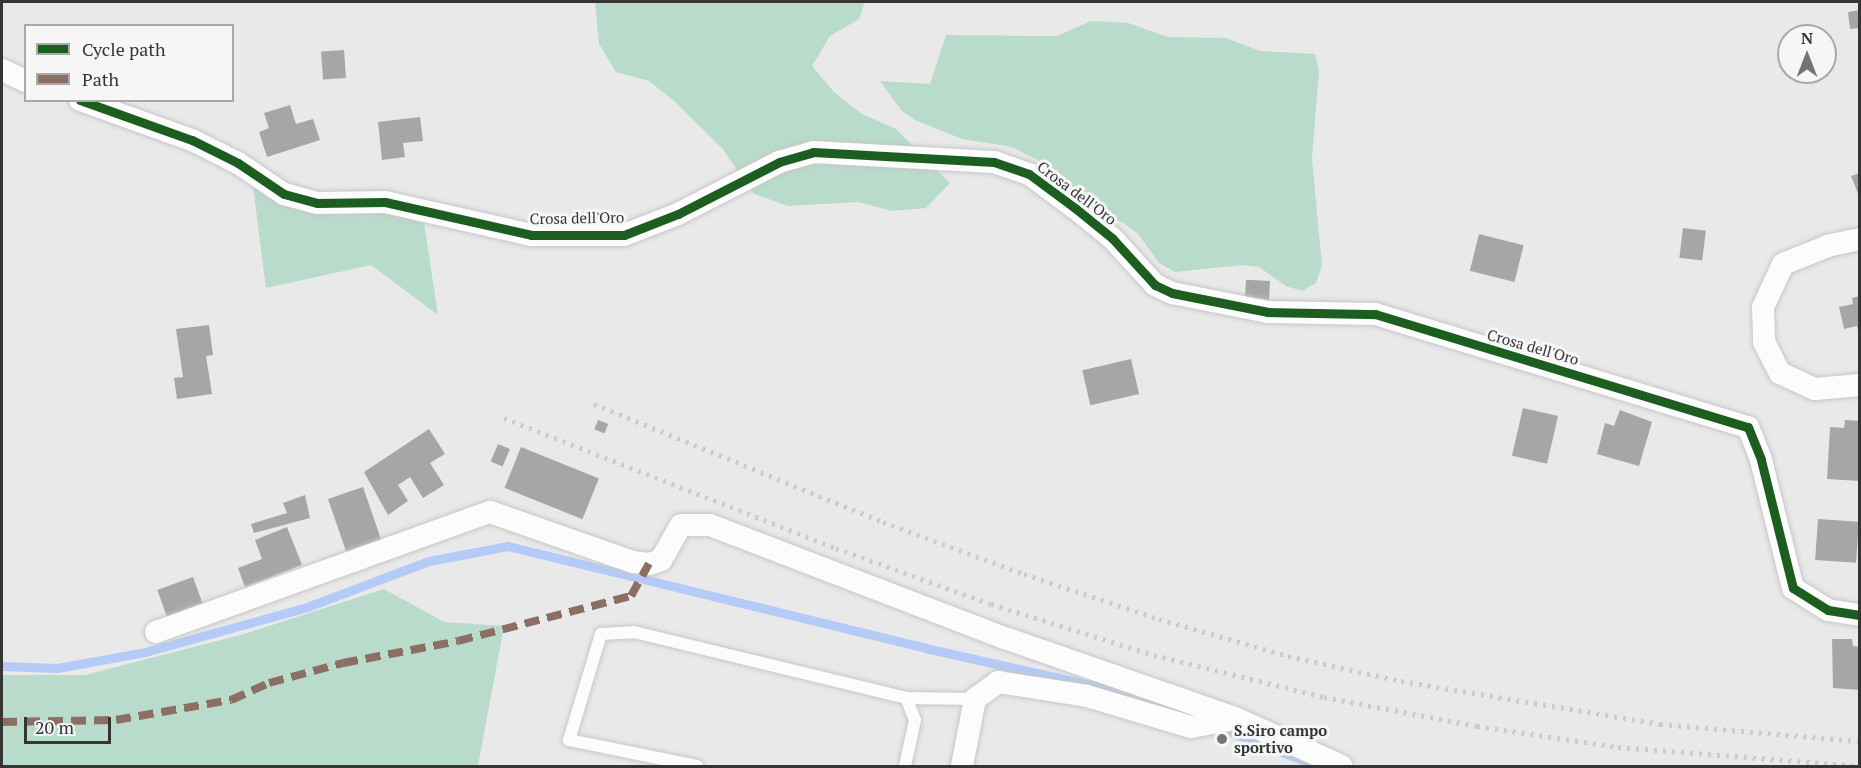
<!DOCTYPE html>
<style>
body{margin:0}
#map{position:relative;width:1861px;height:768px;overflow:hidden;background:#e9e9ea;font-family:"PT Serif",serif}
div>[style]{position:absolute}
.green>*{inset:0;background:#b9dbcc}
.stream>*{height:9px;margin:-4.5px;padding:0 4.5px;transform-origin:4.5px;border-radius:4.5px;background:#b4caf7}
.building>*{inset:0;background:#a6a6a7;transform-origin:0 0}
.roads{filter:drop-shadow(0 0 2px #c7c7c7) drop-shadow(0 0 2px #c7c7c7)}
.service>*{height:12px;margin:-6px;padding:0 6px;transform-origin:6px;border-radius:6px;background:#fcfcfc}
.minor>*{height:22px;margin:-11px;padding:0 11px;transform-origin:11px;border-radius:11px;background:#fcfcfc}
.rail>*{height:4.5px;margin-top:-2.25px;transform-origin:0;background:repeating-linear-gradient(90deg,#ccc 0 3px,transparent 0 9px)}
.quiet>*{height:8px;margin-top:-4px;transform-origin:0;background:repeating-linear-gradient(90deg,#8d6e63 0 15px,transparent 0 23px)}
.cycleway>*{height:9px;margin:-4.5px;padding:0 4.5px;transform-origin:4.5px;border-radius:4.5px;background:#1b5e20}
.dots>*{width:16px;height:16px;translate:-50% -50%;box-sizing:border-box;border:3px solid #f6f6f7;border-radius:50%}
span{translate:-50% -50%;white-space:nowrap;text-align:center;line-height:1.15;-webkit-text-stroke:6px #f6f6f7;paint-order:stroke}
.street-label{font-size:15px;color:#353535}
.poi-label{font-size:15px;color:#353535;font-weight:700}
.left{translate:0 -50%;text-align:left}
.frame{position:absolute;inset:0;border:3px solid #353535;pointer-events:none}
.legend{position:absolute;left:24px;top:24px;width:210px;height:78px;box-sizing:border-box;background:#f6f6f7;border:2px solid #a9a9a9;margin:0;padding:8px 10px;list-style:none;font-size:18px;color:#353535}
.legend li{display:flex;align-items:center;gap:12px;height:30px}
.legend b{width:30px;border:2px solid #a9a9a9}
.north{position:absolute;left:1777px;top:24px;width:60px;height:60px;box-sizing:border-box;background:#f6f6f7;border:2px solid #a9a9a9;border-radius:50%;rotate:0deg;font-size:16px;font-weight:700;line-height:24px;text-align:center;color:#353535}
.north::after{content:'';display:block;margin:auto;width:21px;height:27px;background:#747474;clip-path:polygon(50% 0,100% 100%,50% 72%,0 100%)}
.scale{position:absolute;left:24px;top:717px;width:87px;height:27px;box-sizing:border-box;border:3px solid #353535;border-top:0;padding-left:8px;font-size:18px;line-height:21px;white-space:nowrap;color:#353535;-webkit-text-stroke:4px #f6f6f7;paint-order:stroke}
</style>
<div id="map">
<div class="green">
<i style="clip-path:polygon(595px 2px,865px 2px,859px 19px,830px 36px,812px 66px,834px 92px,862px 114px,896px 129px,950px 183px,926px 208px,892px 211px,859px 202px,788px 206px,754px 194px,722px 148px,674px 101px,649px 81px,616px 72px,599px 44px)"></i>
<i style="clip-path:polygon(1091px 21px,1128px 23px,1168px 37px,1226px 38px,1260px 51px,1315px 54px,1319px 71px,1312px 158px,1322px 266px,1316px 283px,1302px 291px,1286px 286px,1259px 267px,1242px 265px,1175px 272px,1159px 263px,1138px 234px,1125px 224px,1093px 209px,1058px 171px,1012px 147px,962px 139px,915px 120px,901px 110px,880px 81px,930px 84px,946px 35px,1057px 36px)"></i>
<i style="clip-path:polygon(252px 179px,423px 216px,438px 315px,371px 265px,266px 288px)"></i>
<i style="clip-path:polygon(384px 589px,444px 622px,504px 626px,478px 766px,2px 766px,2px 675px,85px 675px,244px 634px)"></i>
</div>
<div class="stream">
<i style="left:2px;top:666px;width:55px;rotate:2.1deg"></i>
<i style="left:57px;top:668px;width:89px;rotate:-10.3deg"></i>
<i style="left:145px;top:652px;width:168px;rotate:-15.5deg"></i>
<i style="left:307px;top:607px;width:130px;rotate:-20.7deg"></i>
<i style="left:429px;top:561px;width:80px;rotate:-10.8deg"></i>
<i style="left:508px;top:546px;width:429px;rotate:13.7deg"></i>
<i style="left:925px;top:648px;width:207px;rotate:12.6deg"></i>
<i style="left:1127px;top:693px;width:53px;rotate:21.2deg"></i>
<i style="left:1217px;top:727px;width:94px;rotate:21.1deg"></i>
</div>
<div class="building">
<i style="clip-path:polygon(1860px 10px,1860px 28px,1850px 29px,1848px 12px)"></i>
<i style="left:344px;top:50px;width:28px;height:23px;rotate:86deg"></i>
<i style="clip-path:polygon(290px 105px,296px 124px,313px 119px,320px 140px,267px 157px,259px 132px,269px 128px,264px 113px)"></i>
<i style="clip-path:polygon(420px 117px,423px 141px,403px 143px,405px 157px,382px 160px,378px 122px)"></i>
<i style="clip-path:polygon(1860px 173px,1860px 196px,1859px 196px,1851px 176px)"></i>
<i style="left:1683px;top:228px;width:23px;height:30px;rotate:7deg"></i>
<i style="left:1479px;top:234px;width:46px;height:38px;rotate:14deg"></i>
<i style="left:1270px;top:281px;width:19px;height:24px;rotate:93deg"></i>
<i style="clip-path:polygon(1860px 296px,1860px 334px,1859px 334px,1857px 326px,1844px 329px,1839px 307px,1853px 304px,1852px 298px)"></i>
<i style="clip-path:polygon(209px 325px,213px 355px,206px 356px,212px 394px,177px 399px,174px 378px,183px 377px,176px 329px)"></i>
<i style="left:1131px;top:359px;width:36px;height:50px;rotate:77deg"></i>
<i style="left:1523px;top:408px;width:36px;height:49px;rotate:13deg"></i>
<i style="clip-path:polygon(1620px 410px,1652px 422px,1639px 466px,1597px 454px,1605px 423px,1614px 426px)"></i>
<i style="left:598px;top:420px;width:11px;height:10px;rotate:22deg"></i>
<i style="clip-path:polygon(1845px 420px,1860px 421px,1860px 481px,1827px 479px,1830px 427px,1844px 428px)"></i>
<i style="clip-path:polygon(429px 429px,445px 454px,430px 463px,444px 485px,423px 498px,410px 477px,398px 485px,408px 501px,388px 515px,364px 472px)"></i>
<i style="left:498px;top:444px;width:13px;height:19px;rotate:23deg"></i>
<i style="left:521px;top:447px;width:84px;height:44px;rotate:22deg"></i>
<i style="left:363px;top:487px;width:59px;height:37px;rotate:71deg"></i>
<i style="clip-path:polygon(305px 495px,310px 518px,254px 533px,251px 524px,287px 513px,283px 503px)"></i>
<i style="left:1818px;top:519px;width:41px;height:41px;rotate:4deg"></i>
<i style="clip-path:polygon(287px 527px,302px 565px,245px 587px,238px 568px,262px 559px,255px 540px)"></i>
<i style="left:193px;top:577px;width:30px;height:38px;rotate:70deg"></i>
<i style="clip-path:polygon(1832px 639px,1852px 639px,1853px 646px,1860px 647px,1860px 690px,1833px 688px)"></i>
</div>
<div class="roads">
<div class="service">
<i style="left:697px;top:766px;width:131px;rotate:-168.5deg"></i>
<i style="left:569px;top:740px;width:111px;rotate:-73.2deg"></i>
<i style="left:601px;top:634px;width:33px;rotate:-3deg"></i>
<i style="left:634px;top:632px;width:280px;rotate:13.6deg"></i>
<i style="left:906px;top:698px;width:69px;rotate:0.8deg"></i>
<i style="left:905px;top:766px;width:47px;rotate:-77.7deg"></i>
<i style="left:915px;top:720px;width:24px;rotate:-112deg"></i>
</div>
<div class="minor">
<i style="left:2px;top:70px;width:26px;rotate:25deg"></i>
<i style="left:80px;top:100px;width:119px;rotate:19.7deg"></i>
<i style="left:192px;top:140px;width:51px;rotate:26.6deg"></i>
<i style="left:238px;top:163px;width:55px;rotate:34deg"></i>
<i style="left:284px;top:194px;width:34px;rotate:15deg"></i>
<i style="left:317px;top:203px;width:68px;rotate:-0.8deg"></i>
<i style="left:385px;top:202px;width:150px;rotate:12.7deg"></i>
<i style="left:531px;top:235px;width:93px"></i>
<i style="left:624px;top:235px;width:58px;rotate:-21.3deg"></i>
<i style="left:678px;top:214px;width:114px;rotate:-27.2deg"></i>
<i style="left:779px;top:162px;width:35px;rotate:-16deg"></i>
<i style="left:813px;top:152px;width:181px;rotate:3.2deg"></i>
<i style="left:994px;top:162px;width:37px;rotate:19deg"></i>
<i style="left:1029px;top:174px;width:57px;rotate:36.5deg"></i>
<i style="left:1075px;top:208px;width:48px;rotate:39deg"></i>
<i style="left:1112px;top:238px;width:64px;rotate:47.5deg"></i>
<i style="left:1155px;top:285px;width:19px;rotate:25deg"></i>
<i style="left:1172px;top:293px;width:98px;rotate:11.2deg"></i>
<i style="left:1268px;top:312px;width:107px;rotate:1.1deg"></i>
<i style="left:1375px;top:314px;width:390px;rotate:16.9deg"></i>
<i style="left:1748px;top:427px;width:35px;rotate:68deg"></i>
<i style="left:1761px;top:460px;width:132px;rotate:76deg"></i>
<i style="left:1793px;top:588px;width:41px;rotate:32.2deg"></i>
<i style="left:1828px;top:610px;width:32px;rotate:9deg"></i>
<i style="left:1860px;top:239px;width:33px;rotate:168deg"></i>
<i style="left:1828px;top:246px;width:48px;rotate:158.2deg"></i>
<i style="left:1783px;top:264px;width:47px;rotate:114.9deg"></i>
<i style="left:1763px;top:307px;width:35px;rotate:88deg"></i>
<i style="left:1764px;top:342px;width:35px;rotate:63deg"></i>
<i style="left:1780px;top:373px;width:38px;rotate:25deg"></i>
<i style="left:1815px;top:389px;width:45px;rotate:-5.1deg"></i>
<i style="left:156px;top:632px;width:355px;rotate:-19.8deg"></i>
<i style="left:490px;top:512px;width:151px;rotate:19.3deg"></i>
<i style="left:633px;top:562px;width:16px;rotate:7deg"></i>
<i style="left:649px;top:564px;width:13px;rotate:-18deg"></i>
<i style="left:661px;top:560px;width:40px;rotate:-60.3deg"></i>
<i style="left:681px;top:525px;width:29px"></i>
<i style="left:710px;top:525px;width:316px;rotate:21deg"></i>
<i style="left:1005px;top:638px;width:244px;rotate:19.2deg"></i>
<i style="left:1235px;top:718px;width:117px;rotate:24.2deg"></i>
<i style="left:962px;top:766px;width:68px;rotate:-79deg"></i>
<i style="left:975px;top:699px;width:29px;rotate:-36deg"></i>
<i style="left:998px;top:682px;width:90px;rotate:8.9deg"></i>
<i style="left:1087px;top:696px;width:109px;rotate:16.6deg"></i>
<i style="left:1191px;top:727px;width:44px;rotate:-10.5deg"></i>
</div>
</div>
<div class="rail">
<i style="left:594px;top:404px;width:312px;rotate:22.2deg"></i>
<i style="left:883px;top:522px;width:150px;rotate:20.2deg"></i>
<i style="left:1024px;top:574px;width:142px;rotate:18.4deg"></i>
<i style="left:1159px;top:619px;width:134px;rotate:16deg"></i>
<i style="left:1288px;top:656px;width:116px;rotate:12.5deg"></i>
<i style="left:1401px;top:681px;width:263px;rotate:9.4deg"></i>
<i style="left:1660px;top:724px;width:201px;rotate:4.9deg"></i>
<i style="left:504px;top:418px;width:357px;rotate:21.4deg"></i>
<i style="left:836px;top:548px;width:165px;rotate:19.9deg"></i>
<i style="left:991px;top:604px;width:171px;rotate:17.4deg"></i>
<i style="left:1154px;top:655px;width:175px;rotate:13.9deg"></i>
<i style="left:1324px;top:697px;width:156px;rotate:10.7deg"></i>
<i style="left:1477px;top:726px;width:143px;rotate:8.5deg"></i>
<i style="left:1618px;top:747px;width:243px;rotate:4.5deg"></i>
</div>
<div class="quiet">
<i style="left:2px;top:722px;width:114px;rotate:-1deg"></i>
<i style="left:116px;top:720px;width:117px;rotate:-9.9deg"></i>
<i style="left:231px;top:700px;width:42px;rotate:-24.1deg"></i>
<i style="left:269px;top:683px;width:77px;rotate:-15.1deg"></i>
<i style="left:343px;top:663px;width:117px;rotate:-10.8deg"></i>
<i style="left:458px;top:641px;width:179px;rotate:-14.6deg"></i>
<i style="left:631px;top:596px;width:37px;rotate:-61deg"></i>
</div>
<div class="cycleway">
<i style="left:80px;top:100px;width:119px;rotate:19.7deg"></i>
<i style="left:192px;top:140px;width:51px;rotate:26.6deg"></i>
<i style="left:238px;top:163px;width:55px;rotate:34deg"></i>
<i style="left:284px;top:194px;width:34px;rotate:15deg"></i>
<i style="left:317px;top:203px;width:68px;rotate:-0.8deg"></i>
<i style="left:385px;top:202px;width:150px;rotate:12.7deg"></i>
<i style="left:531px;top:235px;width:93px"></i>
<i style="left:624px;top:235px;width:58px;rotate:-21.3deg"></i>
<i style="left:678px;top:214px;width:114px;rotate:-27.2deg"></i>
<i style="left:779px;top:162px;width:35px;rotate:-16deg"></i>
<i style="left:813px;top:152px;width:181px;rotate:3.2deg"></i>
<i style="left:994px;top:162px;width:37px;rotate:19deg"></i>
<i style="left:1029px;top:174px;width:57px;rotate:36.5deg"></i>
<i style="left:1075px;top:208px;width:48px;rotate:39deg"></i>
<i style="left:1112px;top:238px;width:64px;rotate:47.5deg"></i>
<i style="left:1155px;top:285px;width:19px;rotate:25deg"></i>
<i style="left:1172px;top:293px;width:98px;rotate:11.2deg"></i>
<i style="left:1268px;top:312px;width:107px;rotate:1.1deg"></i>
<i style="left:1375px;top:314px;width:390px;rotate:16.9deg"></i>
<i style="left:1748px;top:427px;width:35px;rotate:68deg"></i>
<i style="left:1761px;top:460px;width:132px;rotate:76deg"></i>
<i style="left:1793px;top:588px;width:41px;rotate:32.2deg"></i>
<i style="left:1828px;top:610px;width:32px;rotate:9deg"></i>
</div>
<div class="dots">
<i style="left:1222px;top:739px;background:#747474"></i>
</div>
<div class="street-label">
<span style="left:1077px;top:193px;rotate:37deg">Crosa dell'Oro</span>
<span style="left:577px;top:218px;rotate:-1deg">Crosa dell'Oro</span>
<span style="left:1533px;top:347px;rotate:16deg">Crosa dell'Oro</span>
</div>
<div class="poi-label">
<span class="left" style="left:1234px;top:739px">S.Siro campo<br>sportivo</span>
</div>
<div class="frame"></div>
<ul class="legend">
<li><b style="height:8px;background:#1b5e20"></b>Cycle path</li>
<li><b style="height:8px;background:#8d6e63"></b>Path</li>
</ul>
<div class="north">N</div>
<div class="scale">20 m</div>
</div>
